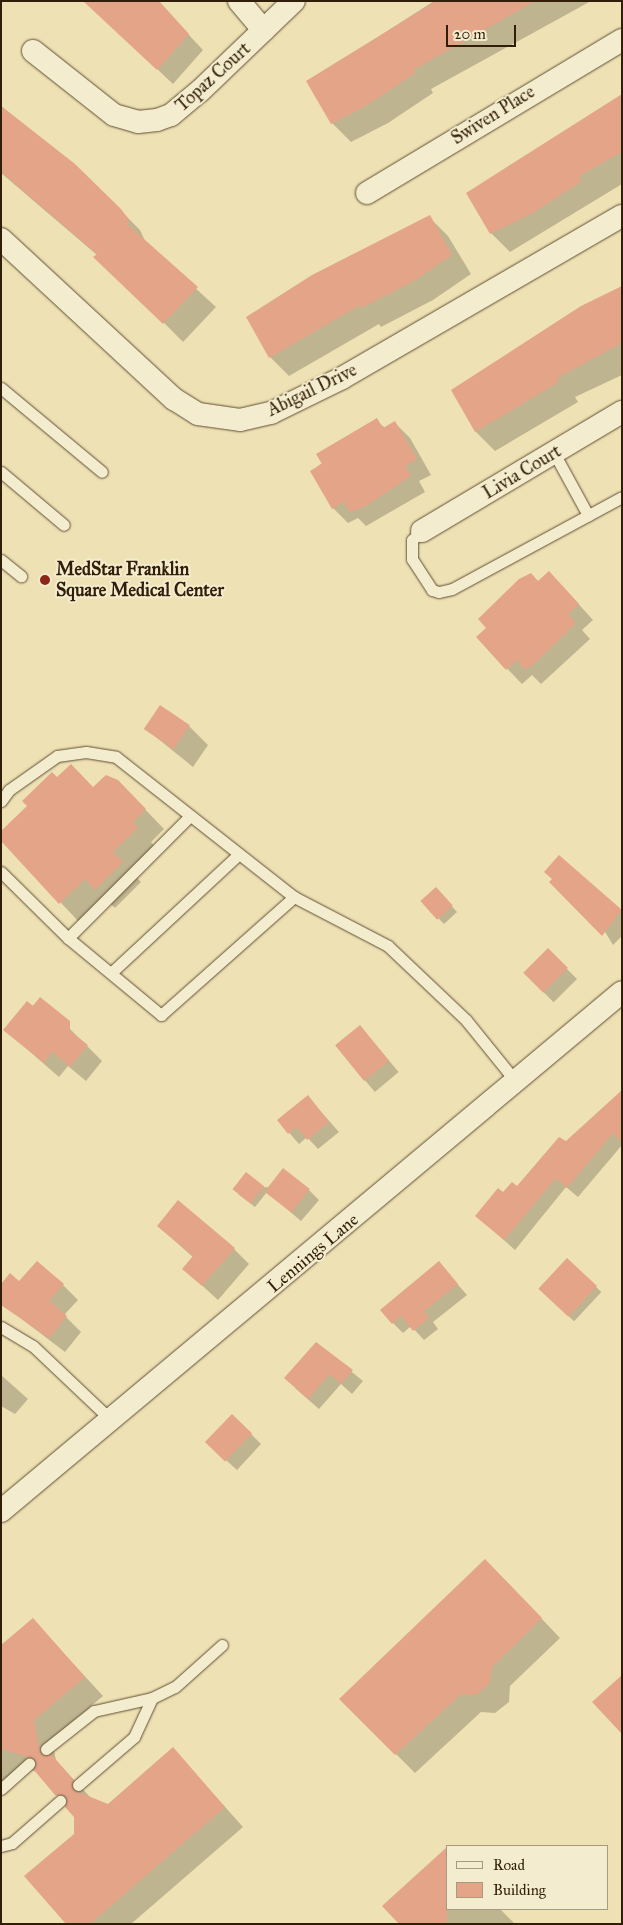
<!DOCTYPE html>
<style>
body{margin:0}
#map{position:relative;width:623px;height:1925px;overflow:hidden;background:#eee1b4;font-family:"IM FELL Great Primer",serif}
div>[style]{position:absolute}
.shadow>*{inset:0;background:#0003;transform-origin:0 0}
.building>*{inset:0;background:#e4a487;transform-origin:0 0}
.roads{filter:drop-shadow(0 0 1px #604f33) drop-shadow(0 0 1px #604f33)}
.lane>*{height:11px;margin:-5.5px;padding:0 5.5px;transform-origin:5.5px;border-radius:5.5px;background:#f4ecce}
.street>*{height:22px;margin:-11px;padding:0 11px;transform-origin:11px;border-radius:11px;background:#f4ecce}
.dots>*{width:14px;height:14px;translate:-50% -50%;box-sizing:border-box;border:2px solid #f4ecce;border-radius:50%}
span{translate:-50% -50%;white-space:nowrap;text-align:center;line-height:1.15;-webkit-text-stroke:4px #f4ecce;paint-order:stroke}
.street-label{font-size:18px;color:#311e08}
.poi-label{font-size:18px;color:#311e08;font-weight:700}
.left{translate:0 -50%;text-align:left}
.frame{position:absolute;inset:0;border:2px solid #311e08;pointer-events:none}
.legend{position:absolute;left:446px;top:1845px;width:162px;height:65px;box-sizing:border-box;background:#f4ecce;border:1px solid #a69a7f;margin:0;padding:6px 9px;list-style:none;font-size:15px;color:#311e08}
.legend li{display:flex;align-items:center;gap:10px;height:25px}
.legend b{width:25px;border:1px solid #a69a7f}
.scale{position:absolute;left:446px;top:25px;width:70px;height:22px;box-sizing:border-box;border:2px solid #311e08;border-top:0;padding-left:6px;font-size:15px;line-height:18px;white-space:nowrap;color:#311e08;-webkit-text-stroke:4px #f4ecce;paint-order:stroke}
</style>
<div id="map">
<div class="shadow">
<i style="clip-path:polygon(157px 1px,203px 50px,173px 84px,97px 12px)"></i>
<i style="clip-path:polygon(434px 1px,591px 1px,431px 89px,433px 93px,388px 123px,351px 142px,332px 123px,308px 82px)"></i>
<i style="clip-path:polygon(622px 97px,622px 184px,510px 252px,491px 233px,468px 193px)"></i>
<i style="clip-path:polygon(1px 106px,74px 164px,140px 230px,146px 243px,216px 307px,183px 342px,97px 255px,1px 173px)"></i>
<i style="clip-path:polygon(429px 217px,448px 236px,471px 274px,433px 300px,381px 327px,379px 324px,289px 376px,270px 357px)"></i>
<i style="clip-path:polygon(622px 286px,622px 375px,575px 397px,578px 402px,495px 451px,476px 432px,452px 391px)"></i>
<i style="clip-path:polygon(376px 420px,385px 428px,395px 423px,410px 438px,431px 475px,419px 481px,425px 492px,366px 526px,358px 518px,348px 523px,333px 508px,312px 471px)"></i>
<i style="clip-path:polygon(539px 583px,564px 588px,593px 620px,582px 630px,590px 639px,541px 684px,532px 675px,522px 684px,477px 637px)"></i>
<i style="clip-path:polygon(189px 726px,208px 745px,193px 767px,146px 729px)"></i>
<i style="clip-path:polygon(57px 779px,137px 801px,164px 829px,151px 842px,156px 848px,131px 872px,141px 882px,115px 908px,104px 898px,79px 922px,1px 839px)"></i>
<i style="clip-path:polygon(560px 857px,622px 912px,622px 936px,613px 945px)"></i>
<i style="clip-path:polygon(436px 889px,457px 912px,444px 924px,439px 919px)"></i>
<i style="left:548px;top:950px;width:41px;height:33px;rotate:45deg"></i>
<i style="clip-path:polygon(40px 999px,102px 1061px,86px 1081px,68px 1066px,59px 1077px,5px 1030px)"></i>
<i style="left:360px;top:1026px;width:60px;height:31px;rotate:50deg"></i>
<i style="clip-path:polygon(622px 1092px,622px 1145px,578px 1197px,566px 1187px,515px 1250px,477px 1216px,518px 1188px)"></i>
<i style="clip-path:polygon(308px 1097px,339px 1132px,318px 1149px,307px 1137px,299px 1144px,279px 1121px)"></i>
<i style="clip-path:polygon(263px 1187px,309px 1190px,319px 1200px,301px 1221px,267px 1192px,255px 1207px,238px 1194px)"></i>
<i style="clip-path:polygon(158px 1226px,234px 1249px,249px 1264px,218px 1300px,184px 1269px,194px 1258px)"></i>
<i style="left:567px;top:1260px;width:47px;height:40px;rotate:43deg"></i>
<i style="clip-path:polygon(438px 1262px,467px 1295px,433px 1322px,438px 1329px,424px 1340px,411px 1326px,403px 1333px,393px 1323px)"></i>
<i style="clip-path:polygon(19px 1283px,63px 1285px,78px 1300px,64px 1315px,81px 1332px,65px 1352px,2px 1304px)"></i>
<i style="clip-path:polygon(316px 1343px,363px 1381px,352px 1394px,341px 1384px,319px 1409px,295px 1388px)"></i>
<i style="clip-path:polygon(1px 1375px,28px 1399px,15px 1414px,1px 1406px)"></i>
<i style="clip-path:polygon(232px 1415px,261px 1444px,237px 1470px,218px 1453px)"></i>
<i style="clip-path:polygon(504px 1579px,560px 1638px,510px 1686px,509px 1702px,495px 1713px,481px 1712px,415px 1773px,341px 1699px)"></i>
<i style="clip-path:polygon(33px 1620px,103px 1696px,52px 1739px,56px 1761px,91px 1798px,108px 1805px,173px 1749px,243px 1827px,131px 1924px,68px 1924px,75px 1817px,38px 1772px,20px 1767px,1px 1784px,1px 1647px)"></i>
<i style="clip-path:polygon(447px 1909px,500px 1909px,515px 1924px,400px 1924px)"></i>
</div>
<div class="building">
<i style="clip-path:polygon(83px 1px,159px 1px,189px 34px,157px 70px)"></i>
<i style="clip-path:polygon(436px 1px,535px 1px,413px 70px,415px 73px,369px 104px,331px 124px,306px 81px)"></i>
<i style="clip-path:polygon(622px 94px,622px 152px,579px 176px,582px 181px,534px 212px,490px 234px,466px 193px)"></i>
<i style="clip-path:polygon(1px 106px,75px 164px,121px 209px,130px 221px,127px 224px,198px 287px,163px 324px,93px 257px,97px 254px,1px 172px)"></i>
<i style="clip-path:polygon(430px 215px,452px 255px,414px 281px,361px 308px,360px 305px,269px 358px,246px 317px,312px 275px)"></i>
<i style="clip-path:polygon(622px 286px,622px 343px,557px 378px,559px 382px,475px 432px,451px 390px,581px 306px)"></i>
<i style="clip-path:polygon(377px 418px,383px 428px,395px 421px,417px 459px,405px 466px,411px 476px,364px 507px,350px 512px,344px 502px,332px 509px,310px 471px,322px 464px,316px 454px)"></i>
<i style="clip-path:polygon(549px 571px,579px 604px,568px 614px,576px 623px,535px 663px,525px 670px,517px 660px,506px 670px,476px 637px,486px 628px,478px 619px,519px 579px,531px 573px,538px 581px)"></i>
<i style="left:160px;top:705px;width:36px;height:29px;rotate:34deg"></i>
<i style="clip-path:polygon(71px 764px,93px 787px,106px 775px,118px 780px,146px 809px,133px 822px,138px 828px,113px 852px,123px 862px,95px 890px,85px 879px,59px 904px,1px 841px,1px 831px,27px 806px,22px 801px,52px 772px,57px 777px)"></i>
<i style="clip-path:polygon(559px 855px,622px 910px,602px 936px,549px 882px,552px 879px,544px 872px)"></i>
<i style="left:436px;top:887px;width:25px;height:21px;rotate:48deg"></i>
<i style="left:548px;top:948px;width:28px;height:35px;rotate:45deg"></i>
<i style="clip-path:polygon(40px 997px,70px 1021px,70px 1031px,88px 1045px,70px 1067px,52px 1052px,44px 1063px,3px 1030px,27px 1001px,33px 1006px)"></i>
<i style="left:360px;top:1025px;width:46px;height:32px;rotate:51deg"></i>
<i style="clip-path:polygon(622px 1090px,622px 1143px,613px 1133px,567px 1188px,556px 1178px,504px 1240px,475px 1216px,498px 1188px,503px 1192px,512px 1182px,517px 1186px,559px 1137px,566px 1141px)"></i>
<i style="clip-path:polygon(308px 1095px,329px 1122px,307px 1140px,297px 1127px,288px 1134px,277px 1120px)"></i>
<i style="left:283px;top:1168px;width:34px;height:30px;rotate:38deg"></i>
<i style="left:246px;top:1172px;width:23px;height:22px;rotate:38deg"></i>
<i style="clip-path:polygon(178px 1200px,235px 1248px,202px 1286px,182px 1269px,193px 1256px,157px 1226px)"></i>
<i style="left:567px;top:1258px;width:41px;height:42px;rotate:43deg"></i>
<i style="clip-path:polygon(37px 1261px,64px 1284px,49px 1301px,67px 1316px,49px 1338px,1px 1305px,1px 1284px,10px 1273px,19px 1281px)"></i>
<i style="clip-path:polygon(439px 1261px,458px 1284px,424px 1311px,429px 1318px,413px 1331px,401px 1316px,392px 1324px,380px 1310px)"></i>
<i style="clip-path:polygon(316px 1342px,353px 1370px,341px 1384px,330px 1374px,308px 1399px,284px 1378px)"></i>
<i style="left:232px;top:1414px;width:28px;height:39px;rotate:44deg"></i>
<i style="clip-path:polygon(485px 1559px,542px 1618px,492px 1667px,490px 1683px,476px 1695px,461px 1694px,395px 1755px,339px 1699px)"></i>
<i style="clip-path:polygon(33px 1618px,85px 1677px,34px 1720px,40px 1753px,51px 1754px,73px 1779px,73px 1790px,108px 1804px,173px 1747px,225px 1807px,90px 1924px,66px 1924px,24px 1876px,74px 1834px,74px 1817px,65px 1807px,66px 1796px,55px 1795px,34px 1770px,34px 1759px,1px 1749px,1px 1645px)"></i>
<i style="clip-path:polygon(622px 1675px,622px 1734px,592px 1702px)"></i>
<i style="clip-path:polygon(447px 1847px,447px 1924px,399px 1924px,382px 1906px)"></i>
</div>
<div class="roads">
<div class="lane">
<i style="left:1px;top:388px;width:131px;rotate:39.7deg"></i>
<i style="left:554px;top:453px;width:71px;rotate:61.3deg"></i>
<i style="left:1px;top:472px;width:82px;rotate:40.1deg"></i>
<i style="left:422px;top:531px;width:13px;rotate:138deg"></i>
<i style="left:412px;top:540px;width:19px;rotate:90deg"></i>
<i style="left:412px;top:559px;width:37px;rotate:57deg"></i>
<i style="left:432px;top:590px;width:7px;rotate:16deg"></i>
<i style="left:439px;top:592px;width:13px;rotate:-13deg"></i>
<i style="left:452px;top:589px;width:193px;rotate:-28.4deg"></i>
<i style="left:1px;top:560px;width:26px;rotate:39deg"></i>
<i style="left:1px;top:801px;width:14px;rotate:-54deg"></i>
<i style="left:9px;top:790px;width:59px;rotate:-35.3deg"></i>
<i style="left:57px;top:756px;width:29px;rotate:-8deg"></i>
<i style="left:86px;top:752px;width:30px;rotate:9deg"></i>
<i style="left:116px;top:757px;width:226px;rotate:38.2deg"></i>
<i style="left:294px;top:897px;width:106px;rotate:27.5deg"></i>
<i style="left:388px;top:946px;width:108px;rotate:43.5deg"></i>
<i style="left:466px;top:1020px;width:81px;rotate:51deg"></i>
<i style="left:1px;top:872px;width:94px;rotate:44.6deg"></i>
<i style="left:68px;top:938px;width:121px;rotate:39.6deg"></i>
<i style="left:161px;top:1015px;width:178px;rotate:-41.6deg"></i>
<i style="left:68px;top:938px;width:173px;rotate:-45deg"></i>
<i style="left:113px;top:971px;width:172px;rotate:-42.9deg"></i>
<i style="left:1px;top:1327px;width:37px;rotate:31deg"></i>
<i style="left:33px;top:1346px;width:108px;rotate:43.5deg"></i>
<i style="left:46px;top:1749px;width:61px;rotate:-38.4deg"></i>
<i style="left:94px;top:1711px;width:59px;rotate:-12.6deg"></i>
<i style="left:152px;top:1698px;width:25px;rotate:-26deg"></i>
<i style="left:175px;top:1687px;width:63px;rotate:-41.8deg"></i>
<i style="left:78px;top:1785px;width:74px;rotate:-40.6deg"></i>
<i style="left:134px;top:1737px;width:43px;rotate:-65.2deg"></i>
<i style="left:1px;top:1789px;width:38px;rotate:-42deg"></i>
<i style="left:1px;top:1846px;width:11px;rotate:-15deg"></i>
<i style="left:12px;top:1843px;width:64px;rotate:-41.2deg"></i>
</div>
<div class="street">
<i style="left:239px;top:1px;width:38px;rotate:50deg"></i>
<i style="left:33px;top:51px;width:103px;rotate:38.3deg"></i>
<i style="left:114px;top:115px;width:25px;rotate:16deg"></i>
<i style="left:138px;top:122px;width:19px;rotate:-6deg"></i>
<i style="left:157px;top:120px;width:15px;rotate:-20deg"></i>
<i style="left:171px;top:115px;width:38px;rotate:-40deg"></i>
<i style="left:200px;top:91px;width:130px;rotate:-43.8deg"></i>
<i style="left:367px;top:193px;width:297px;rotate:-31deg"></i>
<i style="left:1px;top:239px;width:236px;rotate:42.8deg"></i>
<i style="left:174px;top:399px;width:28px;rotate:32deg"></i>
<i style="left:198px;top:414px;width:42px;rotate:8.1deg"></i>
<i style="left:240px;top:420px;width:32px;rotate:-13deg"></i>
<i style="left:271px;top:413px;width:79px;rotate:-26.2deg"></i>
<i style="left:342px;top:378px;width:323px;rotate:-30.1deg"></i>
<i style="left:422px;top:531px;width:233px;rotate:-30.8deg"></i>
<i style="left:1px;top:1511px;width:809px;rotate:-39.89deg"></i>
</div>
</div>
<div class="dots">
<i style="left:45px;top:580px;background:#8f2418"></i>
</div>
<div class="street-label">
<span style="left:213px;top:77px;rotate:-42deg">Topaz Court</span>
<span style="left:493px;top:115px;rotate:-32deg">Swiven Place</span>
<span style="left:312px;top:390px;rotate:-26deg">Abigail Drive</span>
<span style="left:522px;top:472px;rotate:-31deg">Livia Court</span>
<span style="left:313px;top:1253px;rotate:-40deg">Lennings Lane</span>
</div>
<div class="poi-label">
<span class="left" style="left:56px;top:580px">MedStar Franklin<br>Square Medical Center</span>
</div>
<div class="frame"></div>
<ul class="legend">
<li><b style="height:6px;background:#f4ecce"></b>Road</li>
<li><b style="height:14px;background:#e4a487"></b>Building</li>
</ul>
<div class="scale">20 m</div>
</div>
